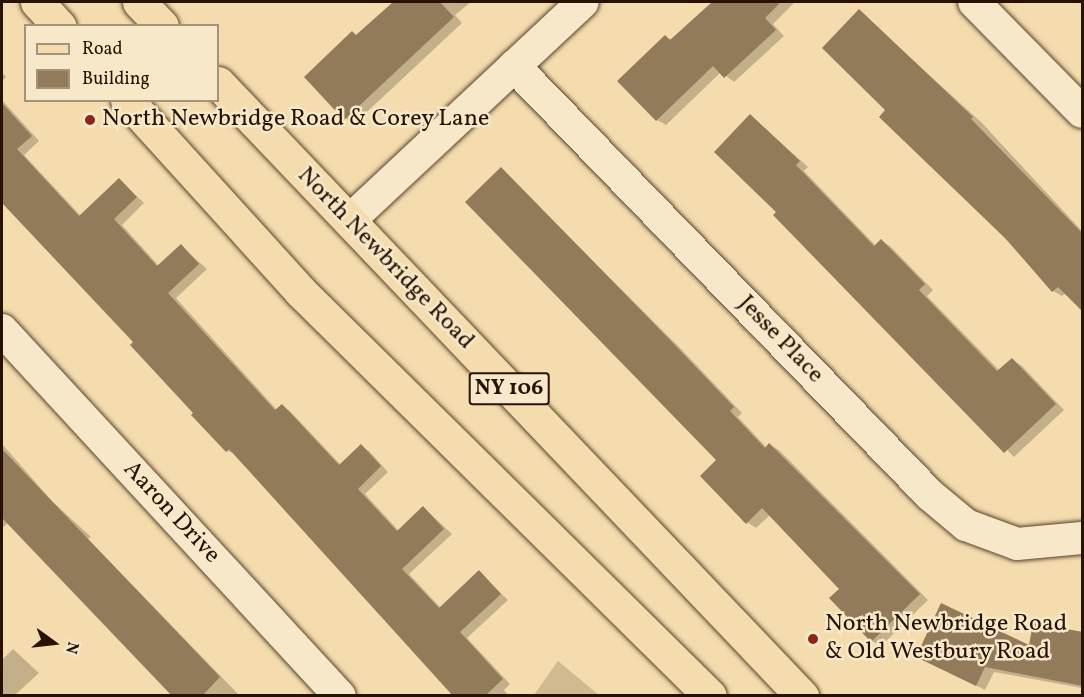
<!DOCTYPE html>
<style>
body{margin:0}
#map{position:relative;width:1084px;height:697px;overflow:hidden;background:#f4dcae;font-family:Vollkorn,serif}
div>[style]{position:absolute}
.green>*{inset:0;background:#d1ba90}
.shadow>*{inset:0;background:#0003}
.building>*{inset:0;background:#927b5a}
.roads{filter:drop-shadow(0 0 2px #5a442c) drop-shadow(0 0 2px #5a442c)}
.street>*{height:32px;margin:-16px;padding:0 16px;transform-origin:16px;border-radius:16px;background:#f8e8ca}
.primary>*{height:33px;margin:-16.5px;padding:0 16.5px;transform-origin:16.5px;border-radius:16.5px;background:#f4dcae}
.dots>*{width:16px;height:16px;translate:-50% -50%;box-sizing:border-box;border:3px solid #f8e8ca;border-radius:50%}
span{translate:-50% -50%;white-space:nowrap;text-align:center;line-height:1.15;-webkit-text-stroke:5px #f8e8ca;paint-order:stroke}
.shield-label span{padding:2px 4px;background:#f8e8ca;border:2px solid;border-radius:4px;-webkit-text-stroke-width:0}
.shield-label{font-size:22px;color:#271200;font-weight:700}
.poi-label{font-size:24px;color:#271200}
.left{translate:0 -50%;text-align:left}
.street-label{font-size:24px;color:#271200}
.frame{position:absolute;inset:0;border:3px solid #271200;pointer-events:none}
.legend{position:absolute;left:24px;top:24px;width:195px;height:78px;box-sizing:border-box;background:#f8e8ca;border:2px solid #a49279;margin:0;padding:8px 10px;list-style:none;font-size:18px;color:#271200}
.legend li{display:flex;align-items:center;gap:12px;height:30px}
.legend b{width:30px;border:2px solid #a49279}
.north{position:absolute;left:24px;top:613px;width:60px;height:60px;-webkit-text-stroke:4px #f8e8ca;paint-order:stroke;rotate:105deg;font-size:16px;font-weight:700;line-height:24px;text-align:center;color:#271200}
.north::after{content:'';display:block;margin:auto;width:21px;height:27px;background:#271200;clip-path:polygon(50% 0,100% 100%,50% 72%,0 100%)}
</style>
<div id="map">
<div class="green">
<i style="clip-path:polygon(558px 661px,599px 695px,534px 695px)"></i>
</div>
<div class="shadow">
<i style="clip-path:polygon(396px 2px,471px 2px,455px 15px,462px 23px,354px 124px,345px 118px,352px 33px,357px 36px)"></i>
<i style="clip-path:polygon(714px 2px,795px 2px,773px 24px,784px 36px,734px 82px,721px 72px,666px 125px,657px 120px,666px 37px,672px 40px)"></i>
<i style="clip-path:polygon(859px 11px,982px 123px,1082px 231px,1082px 310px,1066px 293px,1062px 296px,1053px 291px,887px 110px)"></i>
<i style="clip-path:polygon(2px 72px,6px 77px,2px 81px)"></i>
<i style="clip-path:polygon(2px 100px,39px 141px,24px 155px,81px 216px,119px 180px,144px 203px,122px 225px,159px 266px,181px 246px,207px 269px,176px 298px,277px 410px,282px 406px,290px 411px,341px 465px,361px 446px,369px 451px,388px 472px,365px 494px,399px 531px,424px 508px,452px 534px,409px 574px,441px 608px,479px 572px,508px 600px,467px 638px,510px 684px,504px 690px,509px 696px,456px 696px,236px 454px,227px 451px,135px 342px,2px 201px)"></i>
<i style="clip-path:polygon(751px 116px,808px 167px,804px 171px,876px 246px,881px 241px,890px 246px,933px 290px,927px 296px,1000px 371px,1012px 360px,1021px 365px,1064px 410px,1014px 457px,778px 212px)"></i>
<i style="clip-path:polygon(501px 169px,682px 350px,742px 413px,738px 417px,767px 448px,770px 445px,779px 450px,928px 600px,881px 646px,872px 641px,841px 589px,770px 515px,756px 528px,747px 522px,719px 460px)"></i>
<i style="clip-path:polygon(2px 444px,53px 502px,91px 537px,88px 539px,240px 696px,188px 696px,8px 523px,2px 528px)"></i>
<i style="clip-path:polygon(1082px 634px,1082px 688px,994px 672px,985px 690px,927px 661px,1030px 647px)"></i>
<i style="clip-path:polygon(13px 649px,39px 673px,14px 696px,2px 696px,2px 660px)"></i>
</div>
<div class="building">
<i style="clip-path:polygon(393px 2px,440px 2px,454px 17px,344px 120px,304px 77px,352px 31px,356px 35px)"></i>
<i style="clip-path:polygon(712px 2px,781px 2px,765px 18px,776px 30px,724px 78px,713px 66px,656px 121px,617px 81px,665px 35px,670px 40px)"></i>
<i style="clip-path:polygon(859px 9px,973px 117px,971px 119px,1083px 234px,1083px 312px,1058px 287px,1052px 292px,1007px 240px,879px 117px,885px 110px,822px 48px)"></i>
<i style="clip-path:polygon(2px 103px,32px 136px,17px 149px,79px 216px,119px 178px,137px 197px,114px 219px,157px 266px,181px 244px,199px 264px,168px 293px,275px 410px,282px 404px,339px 465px,361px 444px,381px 466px,358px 489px,397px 531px,423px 506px,444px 529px,402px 569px,439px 608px,479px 570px,501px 594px,460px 632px,503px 679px,485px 696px,453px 696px,229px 449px,226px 452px,191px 415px,193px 413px,130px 345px,133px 342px,2px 203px)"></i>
<i style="clip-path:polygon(750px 114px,800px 161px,796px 165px,874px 246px,881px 239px,925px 284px,919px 290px,997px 371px,1012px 358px,1056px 404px,1004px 453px,773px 215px,776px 212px,714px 152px)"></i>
<i style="clip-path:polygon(501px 167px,673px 343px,734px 407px,730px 411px,765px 448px,769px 443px,920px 594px,871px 642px,829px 598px,839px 589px,762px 508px,746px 524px,700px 476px,716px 460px,465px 202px)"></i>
<i style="clip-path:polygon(2px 449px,220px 677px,202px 696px,172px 696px,2px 518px)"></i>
<i style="clip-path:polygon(941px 603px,1029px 645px,1033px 623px,1083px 632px,1083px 686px,985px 667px,976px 686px,916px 657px)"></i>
</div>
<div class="roads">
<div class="street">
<i style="left:974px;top:2px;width:154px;rotate:45.5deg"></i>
<i style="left:514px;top:66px;width:598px;rotate:45.88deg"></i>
<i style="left:930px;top:495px;width:47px;rotate:39.8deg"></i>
<i style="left:966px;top:525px;width:54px;rotate:20.4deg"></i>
<i style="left:1017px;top:544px;width:65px;rotate:-5.3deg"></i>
<i style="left:349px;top:221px;width:320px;rotate:-43.1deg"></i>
<i style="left:2px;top:330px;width:498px;rotate:47.3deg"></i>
</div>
<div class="primary">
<i style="left:37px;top:2px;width:33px;rotate:47deg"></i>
<i style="left:139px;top:2px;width:33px;rotate:46deg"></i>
<i style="left:218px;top:83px;width:847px;rotate:46.39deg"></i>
<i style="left:127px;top:100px;width:258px;rotate:47.8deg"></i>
<i style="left:300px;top:291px;width:576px;rotate:44.65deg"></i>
</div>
</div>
<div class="dots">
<i style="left:90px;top:120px;background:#8f2418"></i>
<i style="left:813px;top:639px;background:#8f2418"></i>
</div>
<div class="shield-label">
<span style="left:509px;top:389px">NY 106</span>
</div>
<div class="poi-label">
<span class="left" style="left:102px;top:120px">North Newbridge Road &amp; Corey Lane</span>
<span class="left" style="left:825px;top:639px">North Newbridge Road<br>&amp; Old Westbury Road</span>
</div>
<div class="street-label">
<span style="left:385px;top:259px;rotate:46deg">North Newbridge Road</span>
<span style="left:780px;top:340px;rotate:46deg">Jesse Place</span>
<span style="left:171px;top:513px;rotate:47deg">Aaron Drive</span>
</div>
<div class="frame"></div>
<ul class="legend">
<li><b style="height:8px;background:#f4dcae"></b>Road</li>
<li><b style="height:16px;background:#927b5a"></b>Building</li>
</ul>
<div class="north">N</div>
</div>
